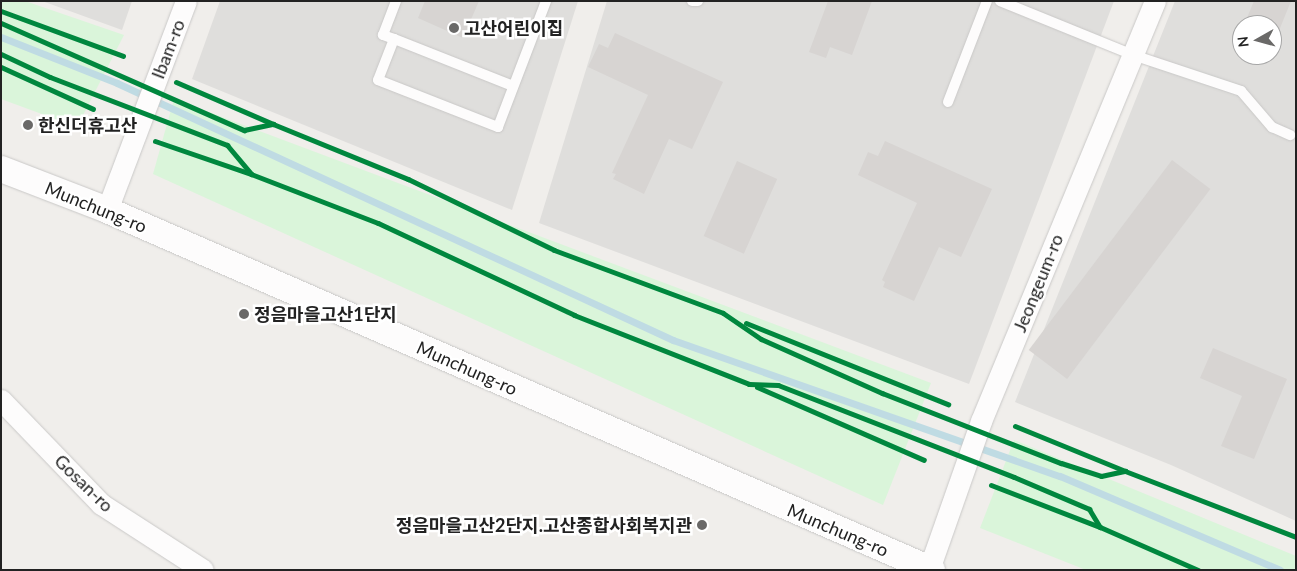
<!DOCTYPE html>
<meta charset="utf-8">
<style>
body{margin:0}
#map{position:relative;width:1297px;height:571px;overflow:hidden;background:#f0eeeb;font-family:Lato,"Noto Sans KR",sans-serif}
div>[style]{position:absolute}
.residential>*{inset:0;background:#dfdedc}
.park>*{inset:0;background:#daf5da}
.stream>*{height:7px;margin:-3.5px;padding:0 3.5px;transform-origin:3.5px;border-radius:3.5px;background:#bfdbe3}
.building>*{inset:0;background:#d7d4d2;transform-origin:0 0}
.roads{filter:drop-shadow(0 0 1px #c9c8c7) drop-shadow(0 0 1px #c9c8c7)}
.service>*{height:10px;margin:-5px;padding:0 5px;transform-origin:5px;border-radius:5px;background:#fdfcfc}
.minor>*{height:21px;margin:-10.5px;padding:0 10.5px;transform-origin:10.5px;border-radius:10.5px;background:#fdfcfc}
.tertiary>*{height:26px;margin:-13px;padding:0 13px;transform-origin:13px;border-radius:13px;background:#fdfcfc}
.cycleway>*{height:5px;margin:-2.5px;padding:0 2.5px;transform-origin:2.5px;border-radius:2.5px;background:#00873e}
.dots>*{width:14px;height:14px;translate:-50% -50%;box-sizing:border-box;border:2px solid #fff;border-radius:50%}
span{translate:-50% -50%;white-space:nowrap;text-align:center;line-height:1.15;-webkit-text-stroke:5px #fff;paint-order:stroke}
.poi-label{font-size:18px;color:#222;font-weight:700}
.left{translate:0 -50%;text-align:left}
.right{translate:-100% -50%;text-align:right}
.street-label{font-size:18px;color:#222}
.frame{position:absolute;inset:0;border:2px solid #222;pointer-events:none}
.north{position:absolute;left:1232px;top:15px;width:50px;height:50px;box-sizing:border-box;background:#fff;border:1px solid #a7a7a7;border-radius:50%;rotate:263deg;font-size:14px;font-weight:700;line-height:20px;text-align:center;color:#222}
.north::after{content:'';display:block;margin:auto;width:18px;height:22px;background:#6a6968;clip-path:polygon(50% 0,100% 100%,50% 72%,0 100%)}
</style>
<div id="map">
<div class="residential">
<i style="clip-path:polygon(42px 1px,132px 1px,122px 30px)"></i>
<i style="clip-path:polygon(220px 1px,578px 1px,512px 210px,192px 79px)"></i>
<i style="clip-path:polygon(607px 1px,1114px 1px,969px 384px,539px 223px)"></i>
<i style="clip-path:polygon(evenodd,1175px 1px,1296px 1px,1296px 521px,1171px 465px,1015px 402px,1175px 1px,1242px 25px,1272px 25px,1272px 55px,1242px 55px,1242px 25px)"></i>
</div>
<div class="park">
<i style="clip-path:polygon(1px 1px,25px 1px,124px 35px,77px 127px,1px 99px)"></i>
<i style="clip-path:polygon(174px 99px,931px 383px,883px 505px,153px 174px)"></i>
<i style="clip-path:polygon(1014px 440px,1296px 556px,1296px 570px,1086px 570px,980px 528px)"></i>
</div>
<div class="stream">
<i style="left:1px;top:37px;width:125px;rotate:21.6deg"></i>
<i style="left:117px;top:83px;width:613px;rotate:24.81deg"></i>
<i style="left:673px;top:340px;width:410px;rotate:19.4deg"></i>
<i style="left:1060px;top:476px;width:239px;rotate:23.1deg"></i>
</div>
<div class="building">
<i style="clip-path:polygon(425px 1px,479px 1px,463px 38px,418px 18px)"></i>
<i style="clip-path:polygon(828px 1px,872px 1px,852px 55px,830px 47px,826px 58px,809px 52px)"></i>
<i style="clip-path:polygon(1254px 1px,1291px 1px,1272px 48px,1272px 25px,1244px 25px)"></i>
<i style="clip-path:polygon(615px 33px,723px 82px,692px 149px,669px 139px,644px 194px,613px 179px,616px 174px,612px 173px,648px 95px,588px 67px,599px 44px,608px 48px)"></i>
<i style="clip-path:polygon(885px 141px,992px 189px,961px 257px,939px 247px,914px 301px,883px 287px,885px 282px,882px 280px,917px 203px,858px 175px,868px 152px,878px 156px)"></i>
<i style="left:1172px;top:160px;width:48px;height:238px;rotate:37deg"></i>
<i style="left:737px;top:161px;width:44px;height:82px;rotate:24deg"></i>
<i style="clip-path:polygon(1213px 348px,1287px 379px,1254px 459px,1221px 446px,1242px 396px,1200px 378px)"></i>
</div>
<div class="roads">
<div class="service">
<i style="left:692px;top:1px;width:6px"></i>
<i style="left:1000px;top:1px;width:144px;rotate:22.1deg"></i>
<i style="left:1133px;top:55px;width:114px;rotate:18.4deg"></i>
<i style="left:1241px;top:91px;width:48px;rotate:49.3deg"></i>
<i style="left:1272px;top:127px;width:20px;rotate:24deg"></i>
<i style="left:394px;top:39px;width:12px;rotate:-160deg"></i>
<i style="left:383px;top:35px;width:36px;rotate:-69deg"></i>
<i style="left:513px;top:86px;width:128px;rotate:-158.4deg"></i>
<i style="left:394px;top:39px;width:44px;rotate:111.3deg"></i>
<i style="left:378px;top:80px;width:129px;rotate:21.4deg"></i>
<i style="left:498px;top:127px;width:135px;rotate:-69.1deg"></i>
<i style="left:948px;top:102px;width:108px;rotate:-68.9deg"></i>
</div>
<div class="minor">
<i style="left:107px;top:210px;width:223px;rotate:-69.3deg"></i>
<i style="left:1px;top:400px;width:144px;rotate:46.1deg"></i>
<i style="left:101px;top:504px;width:121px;rotate:32.9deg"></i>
<i style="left:929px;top:569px;width:157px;rotate:-70.6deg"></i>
<i style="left:981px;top:421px;width:455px;rotate:-67.5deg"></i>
</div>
<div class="tertiary">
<i style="left:1px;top:169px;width:114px;rotate:21.1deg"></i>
<i style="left:107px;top:210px;width:900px;rotate:23.57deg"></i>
</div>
</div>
<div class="cycleway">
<i style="left:1px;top:11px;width:130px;rotate:20.2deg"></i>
<i style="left:1px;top:23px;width:266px;rotate:23.8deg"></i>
<i style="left:244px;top:130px;width:30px;rotate:-12deg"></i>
<i style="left:273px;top:124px;width:146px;rotate:22.2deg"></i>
<i style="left:408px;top:179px;width:162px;rotate:25.9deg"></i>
<i style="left:554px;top:250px;width:180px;rotate:20.4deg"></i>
<i style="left:723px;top:313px;width:46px;rotate:34.4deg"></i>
<i style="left:761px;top:339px;width:133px;rotate:24.1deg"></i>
<i style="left:882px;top:393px;width:192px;rotate:21.4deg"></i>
<i style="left:1061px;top:463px;width:42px;rotate:18deg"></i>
<i style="left:1101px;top:476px;width:25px;rotate:-12deg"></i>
<i style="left:1125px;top:471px;width:183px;rotate:21.1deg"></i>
<i style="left:1px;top:54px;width:54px;rotate:25.1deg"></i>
<i style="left:50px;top:77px;width:190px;rotate:21deg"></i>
<i style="left:227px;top:145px;width:38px;rotate:50deg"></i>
<i style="left:251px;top:174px;width:136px;rotate:21.1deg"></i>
<i style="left:378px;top:223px;width:217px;rotate:25.1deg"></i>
<i style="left:574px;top:315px;width:188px;rotate:21.5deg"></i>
<i style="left:749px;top:384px;width:29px;rotate:2deg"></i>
<i style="left:778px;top:385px;width:253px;rotate:21.3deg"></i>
<i style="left:1014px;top:477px;width:82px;rotate:23.1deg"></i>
<i style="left:1089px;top:509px;width:21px;rotate:59deg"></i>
<i style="left:1100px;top:527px;width:107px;rotate:23.7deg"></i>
<i style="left:1px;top:67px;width:101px;rotate:24.5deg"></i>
<i style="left:176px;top:82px;width:106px;rotate:23.4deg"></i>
<i style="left:155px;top:141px;width:102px;rotate:19deg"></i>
<i style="left:746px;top:323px;width:218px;rotate:21.9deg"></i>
<i style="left:757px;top:387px;width:182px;rotate:23.6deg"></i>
<i style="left:1015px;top:426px;width:119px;rotate:22.2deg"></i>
<i style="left:991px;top:485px;width:117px;rotate:21.1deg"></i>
</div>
<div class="dots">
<i style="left:454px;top:28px;background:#6a6968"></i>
<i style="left:28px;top:125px;background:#6a6968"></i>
<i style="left:244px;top:314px;background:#6a6968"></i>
<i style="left:702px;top:525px;background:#6a6968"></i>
</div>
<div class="poi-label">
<span class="left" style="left:464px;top:28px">고산어린이집</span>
<span class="left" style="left:38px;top:125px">한신더휴고산</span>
<span class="left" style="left:254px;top:314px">정음마을고산1단지</span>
<span class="right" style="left:692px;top:525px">정음마을고산2단지.고산종합사회복지관</span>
</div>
<div class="street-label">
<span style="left:168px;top:49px;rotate:-69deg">Ibam-ro</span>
<span style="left:96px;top:207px;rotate:22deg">Munchung-ro</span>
<span style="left:1038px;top:283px;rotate:-68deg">Jeongeum-ro</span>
<span style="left:467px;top:368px;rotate:24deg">Munchung-ro</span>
<span style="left:84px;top:483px;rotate:44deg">Gosan-ro</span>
<span style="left:838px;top:530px;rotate:23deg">Munchung-ro</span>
</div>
<div class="frame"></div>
<div class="north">N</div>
</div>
